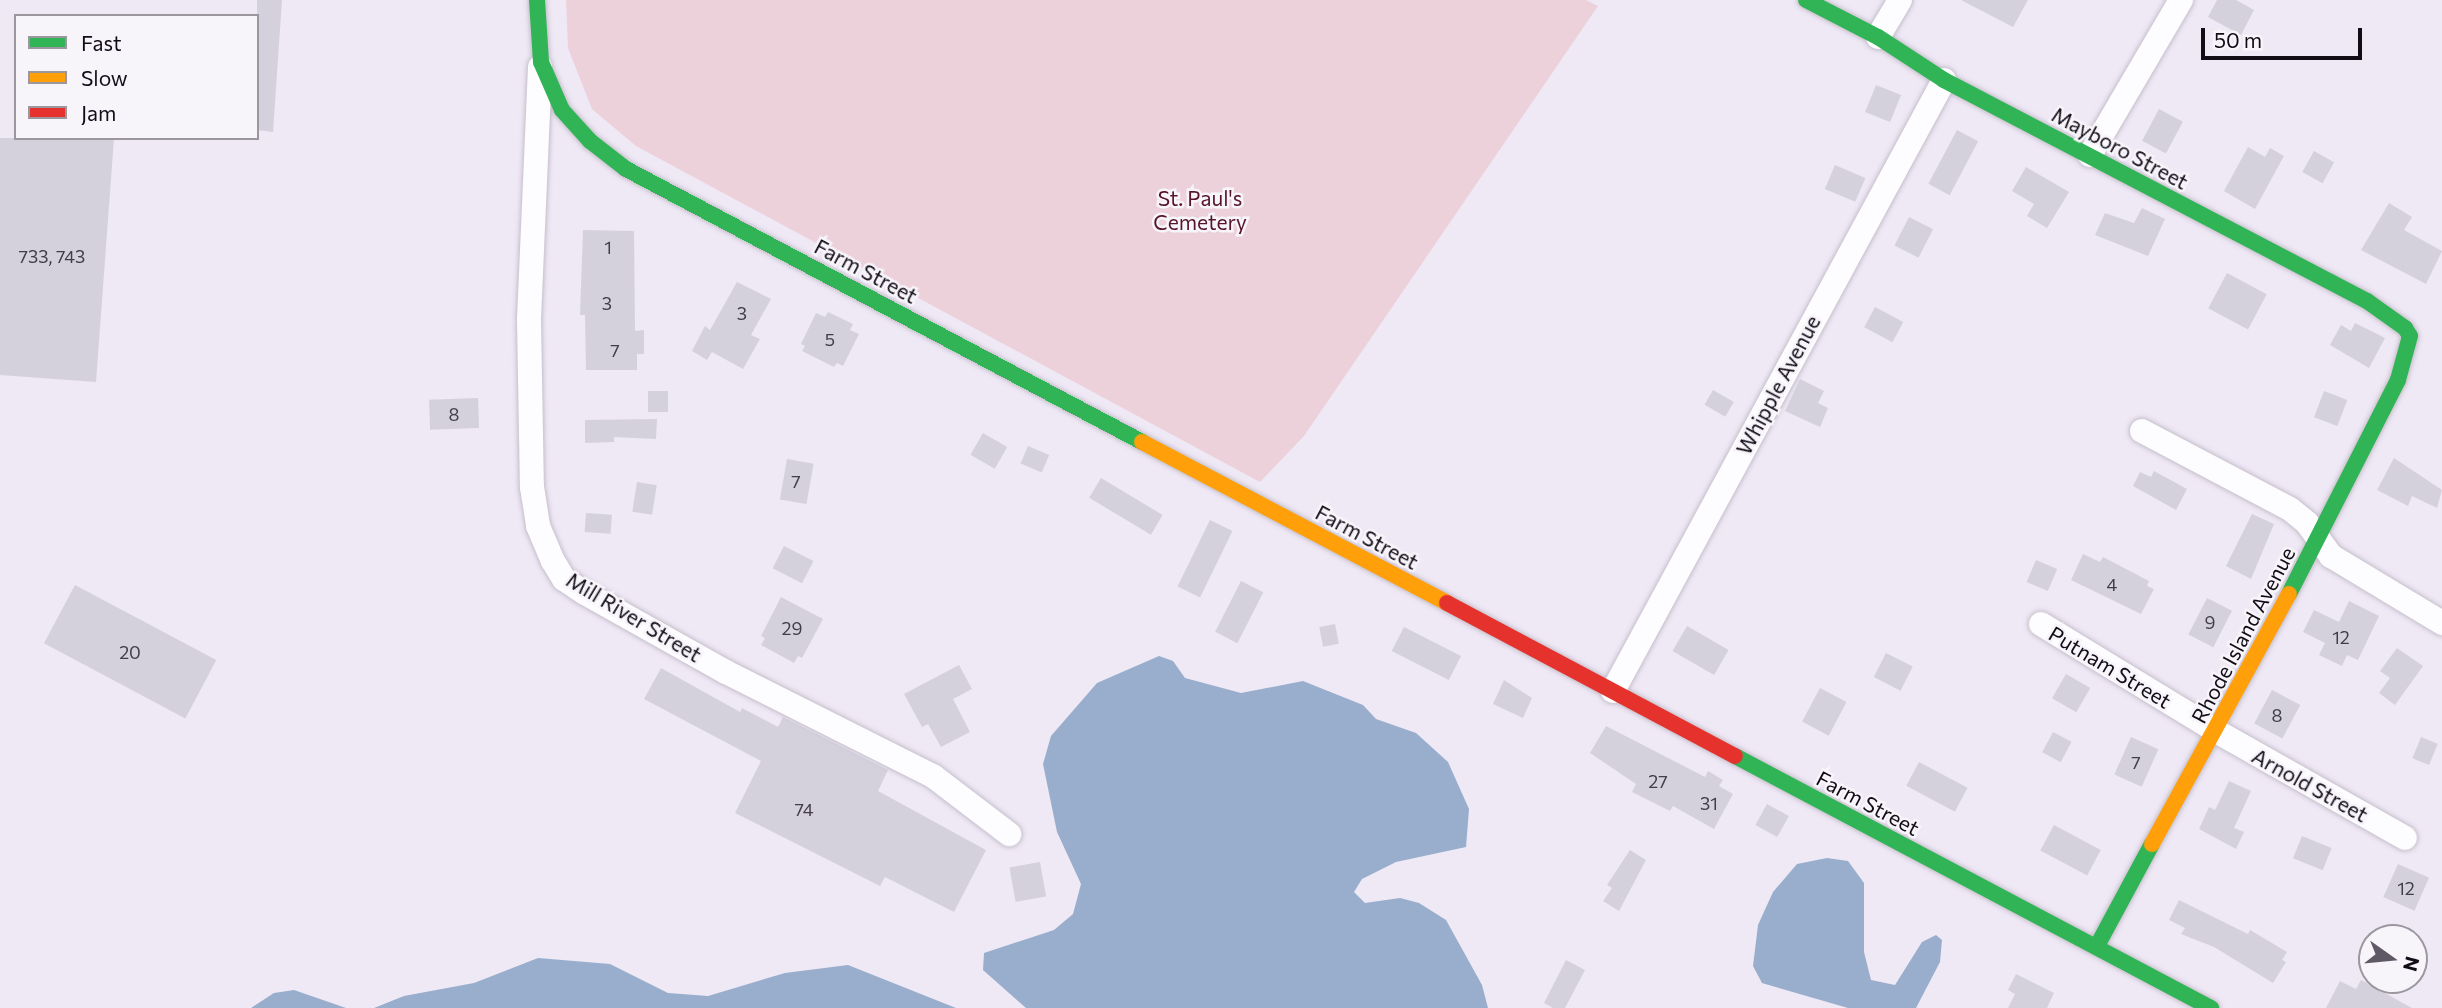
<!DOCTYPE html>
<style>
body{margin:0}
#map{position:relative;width:2442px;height:1008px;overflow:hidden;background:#efe8f5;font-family:Commissioner,sans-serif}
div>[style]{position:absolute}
.green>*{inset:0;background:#ecd1db}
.water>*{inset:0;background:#98aecc}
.building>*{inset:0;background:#d4d1dd;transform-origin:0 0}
.roads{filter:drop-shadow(0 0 2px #c5bfcb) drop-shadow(0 0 2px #c5bfcb)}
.street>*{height:24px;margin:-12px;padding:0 12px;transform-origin:12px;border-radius:12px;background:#fdfcfe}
.fast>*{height:16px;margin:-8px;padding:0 8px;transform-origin:8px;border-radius:8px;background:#30b455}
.slow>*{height:16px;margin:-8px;padding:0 8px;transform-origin:8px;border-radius:8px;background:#ff9f0a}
.jam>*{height:16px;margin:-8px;padding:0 8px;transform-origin:8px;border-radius:8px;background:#e5322d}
span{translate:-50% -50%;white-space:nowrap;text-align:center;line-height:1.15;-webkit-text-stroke:5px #f7f4fa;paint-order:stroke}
.number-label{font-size:18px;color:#423d48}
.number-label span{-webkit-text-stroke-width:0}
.street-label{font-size:21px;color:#120c17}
.park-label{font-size:21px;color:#58152a}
.legend{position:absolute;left:14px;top:14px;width:245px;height:126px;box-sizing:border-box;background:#f7f4fa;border:2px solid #9b979f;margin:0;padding:9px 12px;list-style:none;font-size:21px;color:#120c17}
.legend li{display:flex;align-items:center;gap:14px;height:35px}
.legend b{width:35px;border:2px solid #9b979f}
.north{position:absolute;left:2358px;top:924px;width:70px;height:70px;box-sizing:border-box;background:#f7f4fa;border:2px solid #9b979f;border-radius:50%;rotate:105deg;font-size:19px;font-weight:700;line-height:28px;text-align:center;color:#120c17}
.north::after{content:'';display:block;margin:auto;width:24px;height:32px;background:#5f5965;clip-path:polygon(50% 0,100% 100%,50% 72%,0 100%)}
.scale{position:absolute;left:2201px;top:28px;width:161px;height:32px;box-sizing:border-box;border:4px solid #120c17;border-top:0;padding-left:9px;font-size:21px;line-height:24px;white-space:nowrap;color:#120c17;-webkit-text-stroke:5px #f7f4fa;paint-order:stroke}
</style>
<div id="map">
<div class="green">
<i style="clip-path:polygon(566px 0,1586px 0,1598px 6px,1304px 436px,1260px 482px,636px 146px,592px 109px,568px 48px)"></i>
</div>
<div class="water">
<i style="clip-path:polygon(1159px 656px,1173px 661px,1185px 678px,1241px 693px,1303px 681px,1363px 705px,1376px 719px,1416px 733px,1448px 762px,1469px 809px,1466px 847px,1396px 862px,1362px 879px,1354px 892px,1365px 903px,1400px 898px,1419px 903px,1446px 920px,1482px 985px,1488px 1008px,1026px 1008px,983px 970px,984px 953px,1054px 930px,1073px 914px,1081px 884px,1057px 832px,1043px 764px,1051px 736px,1097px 683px)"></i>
<i style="clip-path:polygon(1827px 858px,1848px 861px,1864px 883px,1864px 952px,1871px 980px,1895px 985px,1922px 942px,1936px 935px,1942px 940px,1940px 962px,1916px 1008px,1848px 1008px,1762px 983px,1753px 966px,1758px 925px,1773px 892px,1797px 864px)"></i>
<i style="clip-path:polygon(538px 958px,610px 964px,668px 993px,708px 996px,785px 973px,848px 965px,956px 1008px,374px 1008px,404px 996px,474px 983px)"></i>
<i style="clip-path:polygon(294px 990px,346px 1008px,251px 1008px,274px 993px)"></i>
</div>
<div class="building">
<i style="clip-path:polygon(257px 0,282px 0,273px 132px,257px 130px)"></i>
<i style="clip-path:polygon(1961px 0,2028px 0,2013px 27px)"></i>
<i style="clip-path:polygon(2217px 0,2236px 0,2254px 10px,2241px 35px,2208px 17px)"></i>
<i style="left:1876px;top:85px;width:27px;height:29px;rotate:22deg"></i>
<i style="left:2159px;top:109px;width:27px;height:36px;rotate:28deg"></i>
<i style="left:1957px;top:130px;width:24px;height:61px;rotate:28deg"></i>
<i style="clip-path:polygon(0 138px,114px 138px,96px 382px,0 375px)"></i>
<i style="clip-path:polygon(2248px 147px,2265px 157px,2270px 148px,2284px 156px,2255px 209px,2224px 191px)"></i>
<i style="left:2314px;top:151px;width:23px;height:24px;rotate:29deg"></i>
<i style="left:1835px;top:165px;width:33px;height:26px;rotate:23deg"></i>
<i style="clip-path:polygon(2026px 167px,2069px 192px,2047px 228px,2027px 216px,2034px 204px,2012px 191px)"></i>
<i style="clip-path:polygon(2389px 203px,2412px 217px,2404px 230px,2442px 251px,2426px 284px,2361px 250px)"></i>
<i style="clip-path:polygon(2142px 208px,2165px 219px,2148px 256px,2095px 235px,2105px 213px,2134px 223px)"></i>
<i style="left:1909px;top:217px;width:27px;height:32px;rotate:27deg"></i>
<i style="clip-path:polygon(583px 230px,634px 231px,635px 331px,644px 330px,644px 354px,637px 354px,637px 370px,586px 370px,585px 315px,580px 315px)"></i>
<i style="left:2227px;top:273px;width:45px;height:40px;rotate:28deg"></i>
<i style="clip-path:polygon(737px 282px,771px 299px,751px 335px,760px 339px,743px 369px,712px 352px,707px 360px,692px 351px,705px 326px,710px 330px)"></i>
<i style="left:1875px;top:307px;width:32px;height:23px;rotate:28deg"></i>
<i style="clip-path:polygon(828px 312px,853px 324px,850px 330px,859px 334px,843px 366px,837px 363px,834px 367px,802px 351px,805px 346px,801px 344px,816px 313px,825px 317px)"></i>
<i style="clip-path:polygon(2355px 323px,2385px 338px,2369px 368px,2330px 345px,2341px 325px,2351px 331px)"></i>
<i style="clip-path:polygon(1800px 379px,1824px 391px,1818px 403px,1828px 408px,1820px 427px,1785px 411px)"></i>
<i style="left:1713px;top:390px;width:24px;height:17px;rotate:30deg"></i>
<i style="left:648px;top:391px;width:20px;height:21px"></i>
<i style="left:2324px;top:391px;width:25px;height:28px;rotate:21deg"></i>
<i style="left:478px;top:398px;width:30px;height:49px;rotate:88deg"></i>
<i style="clip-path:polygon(657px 419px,656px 439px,614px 437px,614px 442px,585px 443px,585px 420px)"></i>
<i style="left:983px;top:433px;width:28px;height:25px;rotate:30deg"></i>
<i style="left:1028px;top:446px;width:23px;height:19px;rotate:23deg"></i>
<i style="clip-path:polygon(2394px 458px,2442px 490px,2437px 508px,2412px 496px,2408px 506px,2377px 490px)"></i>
<i style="left:787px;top:459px;width:27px;height:41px;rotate:10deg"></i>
<i style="clip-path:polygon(2154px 471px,2187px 489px,2176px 510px,2133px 486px,2140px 472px,2151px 477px)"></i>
<i style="left:1101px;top:478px;width:72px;height:23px;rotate:31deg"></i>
<i style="left:637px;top:482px;width:20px;height:30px;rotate:9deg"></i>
<i style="left:586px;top:513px;width:26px;height:19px;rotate:4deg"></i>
<i style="clip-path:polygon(2252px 514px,2274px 524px,2251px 579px,2226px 566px)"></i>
<i style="left:1210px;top:520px;width:25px;height:74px;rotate:26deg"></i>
<i style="left:784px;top:546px;width:33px;height:25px;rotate:27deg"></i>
<i style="clip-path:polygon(2083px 554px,2100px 562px,2103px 557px,2149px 581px,2147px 586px,2154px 589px,2141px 614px,2071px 580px)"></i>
<i style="left:2036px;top:560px;width:23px;height:24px;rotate:23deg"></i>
<i style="left:1241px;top:581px;width:25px;height:57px;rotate:27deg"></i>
<i style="left:75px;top:585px;width:160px;height:66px;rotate:28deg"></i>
<i style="clip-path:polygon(781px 597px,823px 619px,802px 658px,798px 656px,794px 663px,761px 645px,765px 638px,761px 636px)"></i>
<i style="left:2207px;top:598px;width:28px;height:41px;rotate:27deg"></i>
<i style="clip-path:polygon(2349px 601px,2379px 616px,2358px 660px,2347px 655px,2342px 666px,2319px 655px,2325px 643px,2303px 632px,2314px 610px,2339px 622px)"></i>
<i style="left:1335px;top:624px;width:20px;height:16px;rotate:79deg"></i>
<i style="left:1687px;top:626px;width:48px;height:29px;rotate:30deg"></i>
<i style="left:1404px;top:627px;width:64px;height:27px;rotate:27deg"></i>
<i style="clip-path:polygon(2397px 648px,2423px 666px,2395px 705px,2379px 693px,2390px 678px,2380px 671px)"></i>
<i style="left:1886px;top:653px;width:30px;height:27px;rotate:27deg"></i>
<i style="clip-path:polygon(959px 665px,972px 689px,953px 699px,970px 732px,941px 747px,928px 724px,922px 727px,904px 694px)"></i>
<i style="clip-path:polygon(661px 668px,740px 712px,742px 708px,778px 727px,783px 717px,888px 770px,878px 791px,986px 850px,954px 912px,885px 877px,880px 886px,735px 813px,761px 761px,644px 699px)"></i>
<i style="left:2066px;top:674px;width:28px;height:28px;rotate:30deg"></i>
<i style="clip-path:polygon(1504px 680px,1532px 698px,1523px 718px,1493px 704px)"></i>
<i style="left:1820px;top:688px;width:30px;height:38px;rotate:28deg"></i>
<i style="left:2272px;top:690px;width:32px;height:38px;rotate:28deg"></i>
<i style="clip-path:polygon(1606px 726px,1705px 777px,1708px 771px,1723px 780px,1719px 786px,1733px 794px,1714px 829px,1673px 806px,1670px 811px,1632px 792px,1636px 784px,1590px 753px)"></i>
<i style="left:2053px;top:732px;width:21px;height:23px;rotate:28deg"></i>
<i style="left:2131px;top:737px;width:30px;height:41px;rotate:24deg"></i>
<i style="left:2421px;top:737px;width:18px;height:23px;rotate:22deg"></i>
<i style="left:1919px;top:762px;width:55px;height:27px;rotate:28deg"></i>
<i style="clip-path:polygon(2229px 781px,2251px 791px,2234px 828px,2244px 832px,2236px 849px,2199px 829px,2209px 807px,2215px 810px)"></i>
<i style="left:1767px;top:804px;width:25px;height:24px;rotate:29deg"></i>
<i style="left:2054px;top:825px;width:53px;height:29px;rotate:28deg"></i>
<i style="left:2302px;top:836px;width:32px;height:24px;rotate:22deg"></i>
<i style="clip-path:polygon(1630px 850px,1646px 860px,1619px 911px,1603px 901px,1612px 888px,1607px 885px)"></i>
<i style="left:1040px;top:862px;width:35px;height:31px;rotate:80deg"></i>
<i style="left:2398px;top:864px;width:34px;height:36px;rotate:24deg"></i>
<i style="clip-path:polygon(2179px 900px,2248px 934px,2250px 930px,2287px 952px,2282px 960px,2286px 962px,2273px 983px,2214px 947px,2181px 934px,2185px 928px,2169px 920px)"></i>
<i style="clip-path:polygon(1566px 960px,1585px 970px,1565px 1008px,1553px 1008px,1544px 1003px)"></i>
<i style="clip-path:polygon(2016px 974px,2054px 993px,2047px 1008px,2008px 1008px,2015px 994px,2008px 990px)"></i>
<i style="clip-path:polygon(2361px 980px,2412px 1008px,2326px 1008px,2340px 981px,2356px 989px)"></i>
</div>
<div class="roads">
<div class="street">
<i style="left:1878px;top:37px;width:43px;rotate:-59.3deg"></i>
<i style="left:540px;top:67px;width:253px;rotate:92.5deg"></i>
<i style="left:529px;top:320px;width:167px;rotate:89deg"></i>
<i style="left:532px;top:487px;width:39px;rotate:81deg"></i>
<i style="left:538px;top:526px;width:38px;rotate:67deg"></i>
<i style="left:553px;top:561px;width:21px;rotate:59deg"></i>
<i style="left:564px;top:579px;width:25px;rotate:34deg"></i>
<i style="left:585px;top:593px;width:162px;rotate:29.3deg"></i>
<i style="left:726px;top:672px;width:232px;rotate:26.7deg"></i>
<i style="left:933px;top:776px;width:96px;rotate:37.3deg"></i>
<i style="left:2090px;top:155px;width:180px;rotate:-59.6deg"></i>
<i style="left:2142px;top:431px;width:167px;rotate:27.8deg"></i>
<i style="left:2290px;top:509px;width:22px;rotate:39deg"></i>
<i style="left:2307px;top:523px;width:41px;rotate:54deg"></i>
<i style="left:2331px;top:556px;width:130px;rotate:31.1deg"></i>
<i style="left:2041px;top:624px;width:205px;rotate:31.4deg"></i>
<i style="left:2216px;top:731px;width:217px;rotate:29.5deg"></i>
<i style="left:1613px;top:691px;width:695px;rotate:-61.55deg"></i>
</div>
<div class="fast">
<i style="left:537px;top:0;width:62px;rotate:86.3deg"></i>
<i style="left:541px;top:62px;width:52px;rotate:66.4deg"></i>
<i style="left:562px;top:110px;width:42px;rotate:47.9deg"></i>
<i style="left:590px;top:141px;width:46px;rotate:37.9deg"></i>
<i style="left:626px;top:169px;width:584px;rotate:27.88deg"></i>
<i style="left:1806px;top:0;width:81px;rotate:27.2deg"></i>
<i style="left:1878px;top:37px;width:79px;rotate:33.1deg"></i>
<i style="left:1944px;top:80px;width:477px;rotate:27.6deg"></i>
<i style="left:2367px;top:301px;width:47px;rotate:35.4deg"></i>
<i style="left:2405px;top:328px;width:9px;rotate:58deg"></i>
<i style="left:2410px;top:336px;width:46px;rotate:105.3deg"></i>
<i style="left:2398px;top:380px;width:240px;rotate:117deg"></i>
<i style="left:1735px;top:756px;width:539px;rotate:27.9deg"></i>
<i style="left:2097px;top:946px;width:116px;rotate:-61.7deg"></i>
</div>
<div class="slow">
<i style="left:1142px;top:442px;width:345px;rotate:27.8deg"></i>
<i style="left:2152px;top:844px;width:285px;rotate:-61.3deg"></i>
</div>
<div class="jam">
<i style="left:1447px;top:603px;width:326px;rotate:28deg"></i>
</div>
</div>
<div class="number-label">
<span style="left:608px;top:247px">1</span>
<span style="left:52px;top:256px">733, 743</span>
<span style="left:607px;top:303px">3</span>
<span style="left:742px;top:313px">3</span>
<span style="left:830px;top:339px">5</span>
<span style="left:615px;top:350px">7</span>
<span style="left:454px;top:414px">8</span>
<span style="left:796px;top:481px">7</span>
<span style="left:2112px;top:584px">4</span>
<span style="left:2210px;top:622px">9</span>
<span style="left:792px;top:628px">29</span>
<span style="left:2341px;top:637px">12</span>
<span style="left:130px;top:652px">20</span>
<span style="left:2277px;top:715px">8</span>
<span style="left:2136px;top:762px">7</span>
<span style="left:1658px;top:781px">27</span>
<span style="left:1709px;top:803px">31</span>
<span style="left:804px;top:809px">74</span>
<span style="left:2406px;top:888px">12</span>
</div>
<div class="street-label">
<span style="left:2120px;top:148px;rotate:28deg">Mayboro Street</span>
<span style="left:866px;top:271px;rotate:28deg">Farm Street</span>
<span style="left:1778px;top:385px;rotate:-62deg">Whipple Avenue</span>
<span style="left:1367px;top:537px;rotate:28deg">Farm Street</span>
<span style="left:634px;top:617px;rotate:31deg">Mill River Street</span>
<span style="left:2243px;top:635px;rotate:-62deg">Rhode Island Avenue</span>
<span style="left:2110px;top:667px;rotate:31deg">Putnam Street</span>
<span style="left:2310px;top:785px;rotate:29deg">Arnold Street</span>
<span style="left:1868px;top:803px;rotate:28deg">Farm Street</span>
</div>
<div class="park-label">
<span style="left:1200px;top:210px">St. Paul's<br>Cemetery</span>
</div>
<ul class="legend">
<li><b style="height:9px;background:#30b455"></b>Fast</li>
<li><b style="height:9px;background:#ff9f0a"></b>Slow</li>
<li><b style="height:9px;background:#e5322d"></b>Jam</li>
</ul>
<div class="north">N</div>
<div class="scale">50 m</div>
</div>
